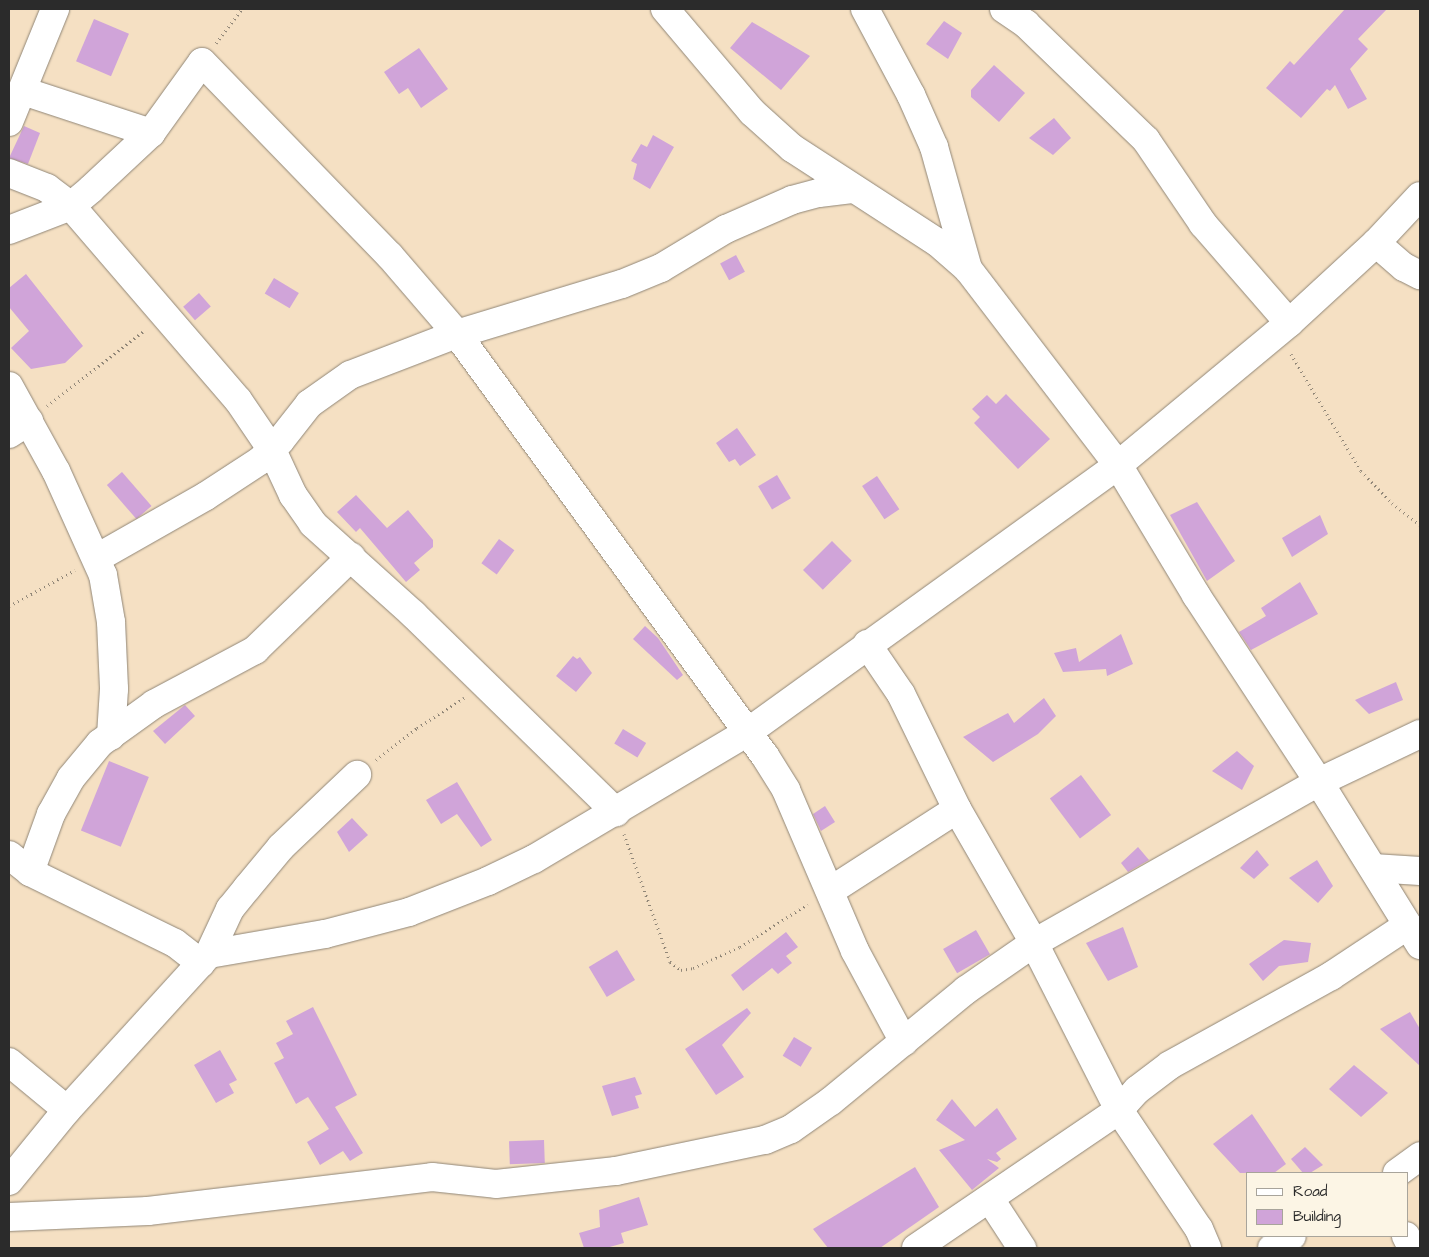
<!DOCTYPE html>
<style>
body{margin:0}
#map{position:relative;width:1429px;height:1257px;overflow:hidden;background:#f5e0c3;font-family:"Architects Daughter",sans-serif}
div>[style]{position:absolute}
.building>*{inset:0;background:#d0a4d9;transform-origin:0 0}
.path>*{height:3px;margin-top:-1.5px;transform-origin:0;background:repeating-linear-gradient(90deg,#908677 0 1px,transparent 0 5px)}
.roads{filter:drop-shadow(0 0 1px #908677) drop-shadow(0 0 1px #908677)}
.minor>*{height:28px;margin:-14px;padding:0 14px;transform-origin:14px;border-radius:14px;background:#fff}
span{translate:-50% -50%;white-space:nowrap;text-align:center;line-height:1.15;-webkit-text-stroke:4px #fcf5e5;paint-order:stroke}
.frame{position:absolute;inset:0;border:10px solid #2b2b2b;pointer-events:none}
.legend{position:absolute;left:1246px;top:1172px;width:162px;height:65px;box-sizing:border-box;background:#fcf5e5;border:1px solid #a8a49b;margin:0;padding:6px 9px;list-style:none;font-size:15px;color:#2b2b2b}
.legend li{display:flex;align-items:center;gap:10px;height:25px}
.legend b{width:25px;border:1px solid #a8a49b}
</style>
<div id="map">
<div class="building">
<i style="clip-path:polygon(1345px 9px,1387px 9px,1358px 39px,1368px 49px,1350px 69px,1367px 99px,1348px 109px,1335px 85px,1330px 91px,1327px 89px,1301px 118px,1266px 88px,1290px 61px,1294px 65px)"></i>
<i style="left:94px;top:19px;width:38px;height:46px;rotate:23deg"></i>
<i style="clip-path:polygon(944px 21px,962px 33px,948px 59px,926px 44px)"></i>
<i style="clip-path:polygon(752px 22px,810px 56px,781px 90px,730px 48px)"></i>
<i style="clip-path:polygon(419px 48px,448px 89px,421px 108px,408px 88px,399px 94px,384px 72px)"></i>
<i style="clip-path:polygon(994px 65px,1025px 93px,999px 122px,971px 97px,971px 90px)"></i>
<i style="clip-path:polygon(1054px 118px,1071px 138px,1053px 155px,1029px 138px)"></i>
<i style="clip-path:polygon(24px 126px,40px 133px,28px 164px,9px 158px)"></i>
<i style="clip-path:polygon(653px 135px,674px 147px,650px 189px,633px 179px,637px 164px,631px 161px,641px 144px,647px 147px)"></i>
<i style="left:736px;top:255px;width:19px;height:18px;rotate:62deg"></i>
<i style="clip-path:polygon(26px 274px,83px 346px,65px 363px,31px 369px,11px 348px,29px 331px,9px 307px,9px 288px)"></i>
<i style="left:274px;top:278px;width:29px;height:18px;rotate:31deg"></i>
<i style="left:199px;top:293px;width:18px;height:21px;rotate:49deg"></i>
<i style="clip-path:polygon(1006px 394px,1050px 439px,1018px 469px,974px 423px,980px 417px,972px 409px,987px 395px,996px 404px)"></i>
<i style="clip-path:polygon(737px 428px,756px 455px,740px 466px,735px 459px,729px 462px,716px 443px)"></i>
<i style="left:122px;top:472px;width:45px;height:20px;rotate:49deg"></i>
<i style="left:777px;top:475px;width:27px;height:22px;rotate:59deg"></i>
<i style="left:877px;top:476px;width:40px;height:18px;rotate:56deg"></i>
<i style="clip-path:polygon(356px 495px,387px 528px,408px 510px,433px 540px,433px 547px,414px 563px,420px 570px,406px 582px,360px 528px,356px 532px,337px 512px)"></i>
<i style="clip-path:polygon(1197px 502px,1235px 561px,1207px 581px,1170px 515px)"></i>
<i style="clip-path:polygon(1320px 515px,1328px 534px,1292px 557px,1282px 538px)"></i>
<i style="left:499px;top:539px;width:19px;height:30px;rotate:36deg"></i>
<i style="left:832px;top:541px;width:28px;height:41px;rotate:45deg"></i>
<i style="clip-path:polygon(1300px 582px,1318px 614px,1251px 650px,1239px 632px,1266px 616px,1261px 608px)"></i>
<i style="clip-path:polygon(645px 626px,658px 638px,683px 675px,677px 680px,633px 639px)"></i>
<i style="clip-path:polygon(1121px 634px,1133px 664px,1107px 676px,1106px 669px,1063px 672px,1054px 653px,1076px 648px,1079px 662px)"></i>
<i style="clip-path:polygon(573px 656px,577px 659px,580px 657px,592px 673px,576px 692px,556px 676px)"></i>
<i style="clip-path:polygon(1396px 682px,1403px 700px,1369px 714px,1355px 700px)"></i>
<i style="clip-path:polygon(1044px 698px,1056px 716px,1038px 734px,993px 762px,963px 737px,1008px 713px,1014px 723px)"></i>
<i style="clip-path:polygon(185px 705px,195px 716px,165px 744px,153px 731px)"></i>
<i style="left:623px;top:729px;width:27px;height:17px;rotate:31deg"></i>
<i style="clip-path:polygon(1237px 751px,1254px 766px,1242px 790px,1212px 771px)"></i>
<i style="left:109px;top:761px;width:43px;height:75px;rotate:22deg"></i>
<i style="left:1081px;top:775px;width:50px;height:39px;rotate:53deg"></i>
<i style="clip-path:polygon(457px 782px,492px 840px,481px 847px,457px 814px,441px 824px,426px 800px)"></i>
<i style="clip-path:polygon(825px 806px,835px 822px,821px 831px,813px 814px)"></i>
<i style="clip-path:polygon(352px 818px,368px 835px,349px 852px,337px 832px)"></i>
<i style="clip-path:polygon(1138px 847px,1149px 860px,1128px 872px,1121px 863px)"></i>
<i style="clip-path:polygon(1257px 850px,1269px 865px,1254px 879px,1240px 868px)"></i>
<i style="clip-path:polygon(1317px 860px,1333px 886px,1318px 903px,1289px 878px)"></i>
<i style="clip-path:polygon(1123px 927px,1138px 967px,1108px 981px,1086px 943px)"></i>
<i style="left:976px;top:930px;width:28px;height:38px;rotate:60deg"></i>
<i style="clip-path:polygon(786px 932px,798px 947px,786px 956px,792px 963px,778px 974px,772px 968px,743px 991px,731px 975px)"></i>
<i style="clip-path:polygon(1284px 940px,1311px 943px,1308px 962px,1279px 966px,1263px 981px,1249px 964px)"></i>
<i style="left:617px;top:950px;width:35px;height:33px;rotate:59deg"></i>
<i style="clip-path:polygon(313px 1007px,357px 1095px,335px 1107px,363px 1153px,350px 1161px,343px 1151px,320px 1165px,307px 1142px,329px 1129px,308px 1097px,296px 1104px,274px 1063px,284px 1058px,276px 1043px,293px 1034px,286px 1021px)"></i>
<i style="clip-path:polygon(747px 1008px,751px 1013px,722px 1045px,744px 1077px,716px 1095px,685px 1049px)"></i>
<i style="clip-path:polygon(1410px 1012px,1420px 1029px,1420px 1066px,1380px 1029px)"></i>
<i style="left:794px;top:1037px;width:21px;height:22px;rotate:31deg"></i>
<i style="clip-path:polygon(220px 1050px,237px 1080px,229px 1084px,234px 1093px,216px 1103px,194px 1065px)"></i>
<i style="clip-path:polygon(1354px 1065px,1388px 1093px,1361px 1117px,1329px 1089px)"></i>
<i style="clip-path:polygon(635px 1077px,642px 1094px,635px 1096px,639px 1108px,612px 1116px,602px 1086px)"></i>
<i style="clip-path:polygon(952px 1099px,975px 1127px,997px 1108px,1017px 1139px,996px 1153px,1001px 1159px,997px 1162px,987px 1159px,999px 1168px,972px 1190px,939px 1150px,965px 1140px,936px 1120px)"></i>
<i style="clip-path:polygon(1252px 1114px,1286px 1164px,1274px 1173px,1240px 1173px,1213px 1144px)"></i>
<i style="left:544px;top:1140px;width:23px;height:35px;rotate:88deg"></i>
<i style="clip-path:polygon(1305px 1147px,1323px 1165px,1310px 1173px,1303px 1173px,1291px 1159px)"></i>
<i style="clip-path:polygon(915px 1167px,939px 1207px,880px 1248px,828px 1248px,813px 1229px)"></i>
<i style="clip-path:polygon(639px 1197px,648px 1225px,621px 1233px,624px 1243px,606px 1248px,584px 1248px,579px 1233px,600px 1227px,599px 1210px)"></i>
</div>
<div class="path">
<i style="left:216px;top:43px;width:43px;rotate:-52.6deg"></i>
<i style="left:1291px;top:354px;width:136px;rotate:59.1deg"></i>
<i style="left:1361px;top:471px;width:45px;rotate:45.9deg"></i>
<i style="left:1392px;top:503px;width:36px;rotate:38deg"></i>
<i style="left:47px;top:406px;width:124px;rotate:-37.8deg"></i>
<i style="left:9px;top:606px;width:75px;rotate:-28.6deg"></i>
<i style="left:376px;top:760px;width:52px;rotate:-38deg"></i>
<i style="left:417px;top:728px;width:56px;rotate:-32.6deg"></i>
<i style="left:624px;top:834px;width:136px;rotate:70.2deg"></i>
<i style="left:670px;top:962px;width:14px;rotate:36deg"></i>
<i style="left:681px;top:970px;width:12px;rotate:-9deg"></i>
<i style="left:693px;top:968px;width:51px;rotate:-24.1deg"></i>
<i style="left:740px;top:947px;width:80px;rotate:-32.3deg"></i>
</div>
<div class="roads">
<div class="minor">
<i style="left:665px;top:9px;width:135px;rotate:49.8deg"></i>
<i style="left:752px;top:112px;width:54px;rotate:42deg"></i>
<i style="left:792px;top:148px;width:173px;rotate:33deg"></i>
<i style="left:937px;top:242px;width:41px;rotate:41.1deg"></i>
<i style="left:968px;top:269px;width:247px;rotate:52.6deg"></i>
<i style="left:1118px;top:465px;width:152px;rotate:59deg"></i>
<i style="left:1196px;top:595px;width:224px;rotate:56.7deg"></i>
<i style="left:1319px;top:782px;width:192px;rotate:58.2deg"></i>
<i style="left:865px;top:9px;width:98px;rotate:61.9deg"></i>
<i style="left:911px;top:95px;width:57px;rotate:66.1deg"></i>
<i style="left:934px;top:147px;width:127px;rotate:74.4deg"></i>
<i style="left:1004px;top:9px;width:27px;rotate:34deg"></i>
<i style="left:1026px;top:24px;width:167px;rotate:44deg"></i>
<i style="left:1146px;top:140px;width:102px;rotate:55.8deg"></i>
<i style="left:1203px;top:224px;width:131px;rotate:49deg"></i>
<i style="left:23px;top:91px;width:135px;rotate:18.2deg"></i>
<i style="left:9px;top:122px;width:122px;rotate:-67.8deg"></i>
<i style="left:9px;top:173px;width:41px;rotate:21.5deg"></i>
<i style="left:47px;top:188px;width:30px;rotate:37deg"></i>
<i style="left:71px;top:206px;width:256px;rotate:49.3deg"></i>
<i style="left:238px;top:400px;width:60px;rotate:55.8deg"></i>
<i style="left:272px;top:450px;width:50px;rotate:65deg"></i>
<i style="left:293px;top:495px;width:35px;rotate:55deg"></i>
<i style="left:313px;top:524px;width:135px;rotate:42deg"></i>
<i style="left:413px;top:614px;width:284px;rotate:44.3deg"></i>
<i style="left:9px;top:230px;width:66px;rotate:-21.2deg"></i>
<i style="left:71px;top:206px;width:26px;rotate:-40deg"></i>
<i style="left:91px;top:189px;width:82px;rotate:-43deg"></i>
<i style="left:151px;top:133px;width:87px;rotate:-54.3deg"></i>
<i style="left:202px;top:62px;width:270px;rotate:45.9deg"></i>
<i style="left:390px;top:256px;width:103px;rotate:49.3deg"></i>
<i style="left:457px;top:334px;width:522px;rotate:53.88deg"></i>
<i style="left:765px;top:756px;width:40px;rotate:58deg"></i>
<i style="left:786px;top:790px;width:175px;rotate:66.8deg"></i>
<i style="left:855px;top:951px;width:103px;rotate:61.7deg"></i>
<i style="left:1376px;top:243px;width:37px;rotate:41deg"></i>
<i style="left:1404px;top:267px;width:18px;rotate:27deg"></i>
<i style="left:9px;top:386px;width:97px;rotate:61.1deg"></i>
<i style="left:56px;top:471px;width:114px;rotate:65.7deg"></i>
<i style="left:103px;top:575px;width:48px;rotate:80.3deg"></i>
<i style="left:111px;top:622px;width:67px;rotate:87.4deg"></i>
<i style="left:114px;top:689px;width:47px;rotate:93.7deg"></i>
<i style="left:9px;top:434px;width:24px;rotate:-33deg"></i>
<i style="left:97px;top:558px;width:125px;rotate:-29.6deg"></i>
<i style="left:206px;top:496px;width:66px;rotate:-33.2deg"></i>
<i style="left:261px;top:460px;width:27px;rotate:-45deg"></i>
<i style="left:280px;top:441px;width:47px;rotate:-51.9deg"></i>
<i style="left:309px;top:404px;width:50px;rotate:-35.3deg"></i>
<i style="left:350px;top:375px;width:115px;rotate:-21deg"></i>
<i style="left:457px;top:334px;width:172px;rotate:-16.9deg"></i>
<i style="left:622px;top:284px;width:42px;rotate:-22.3deg"></i>
<i style="left:661px;top:268px;width:76px;rotate:-31deg"></i>
<i style="left:726px;top:229px;width:72px;rotate:-23.7deg"></i>
<i style="left:792px;top:200px;width:28px;rotate:-15deg"></i>
<i style="left:819px;top:193px;width:35px;rotate:-7deg"></i>
<i style="left:867px;top:644px;width:60px;rotate:55.8deg"></i>
<i style="left:901px;top:694px;width:128px;rotate:64deg"></i>
<i style="left:957px;top:809px;width:155px;rotate:60.1deg"></i>
<i style="left:1034px;top:943px;width:187px;rotate:63deg"></i>
<i style="left:1119px;top:1110px;width:143px;rotate:56.1deg"></i>
<i style="left:1199px;top:1229px;width:21px;rotate:67deg"></i>
<i style="left:9px;top:855px;width:27px;rotate:39deg"></i>
<i style="left:30px;top:872px;width:161px;rotate:26.1deg"></i>
<i style="left:175px;top:943px;width:33px;rotate:38deg"></i>
<i style="left:1373px;top:868px;width:47px;rotate:3.7deg"></i>
<i style="left:30px;top:872px;width:62px;rotate:-70.1deg"></i>
<i style="left:51px;top:814px;width:41px;rotate:-60.9deg"></i>
<i style="left:71px;top:778px;width:45px;rotate:-50.4deg"></i>
<i style="left:100px;top:743px;width:67px;rotate:-35.8deg"></i>
<i style="left:154px;top:704px;width:115px;rotate:-28.1deg"></i>
<i style="left:255px;top:650px;width:134px;rotate:-44.1deg"></i>
<i style="left:830px;top:891px;width:151px;rotate:-32.8deg"></i>
<i style="left:209px;top:954px;width:50px;rotate:-65deg"></i>
<i style="left:230px;top:909px;width:27px;rotate:-51deg"></i>
<i style="left:247px;top:888px;width:53px;rotate:-50.3deg"></i>
<i style="left:281px;top:847px;width:105px;rotate:-43.5deg"></i>
<i style="left:9px;top:1062px;width:75px;rotate:39.6deg"></i>
<i style="left:1397px;top:1173px;width:29px;rotate:-36deg"></i>
<i style="left:9px;top:1181px;width:92px;rotate:-50.8deg"></i>
<i style="left:67px;top:1110px;width:211px;rotate:-47.7deg"></i>
<i style="left:209px;top:954px;width:118px;rotate:-9.8deg"></i>
<i style="left:325px;top:934px;width:87px;rotate:-14.7deg"></i>
<i style="left:409px;top:912px;width:85px;rotate:-21.4deg"></i>
<i style="left:488px;top:881px;width:51px;rotate:-25.6deg"></i>
<i style="left:534px;top:859px;width:249px;rotate:-30.7deg"></i>
<i style="left:748px;top:732px;width:456px;rotate:-35.8deg"></i>
<i style="left:1118px;top:465px;width:222px;rotate:-39.7deg"></i>
<i style="left:1289px;top:323px;width:118px;rotate:-42.6deg"></i>
<i style="left:1376px;top:243px;width:64px;rotate:-46.9deg"></i>
<i style="left:990px;top:1199px;width:59px;rotate:56.9deg"></i>
<i style="left:9px;top:1217px;width:139px;rotate:-2.5deg"></i>
<i style="left:148px;top:1211px;width:286px;rotate:-6.8deg"></i>
<i style="left:432px;top:1177px;width:64px;rotate:6.2deg"></i>
<i style="left:496px;top:1184px;width:121px;rotate:-6.2deg"></i>
<i style="left:616px;top:1171px;width:152px;rotate:-11.8deg"></i>
<i style="left:765px;top:1140px;width:28px;rotate:-23deg"></i>
<i style="left:791px;top:1129px;width:49px;rotate:-35deg"></i>
<i style="left:831px;top:1101px;width:175px;rotate:-39.4deg"></i>
<i style="left:966px;top:990px;width:83px;rotate:-34.7deg"></i>
<i style="left:1034px;top:943px;width:327px;rotate:-29.5deg"></i>
<i style="left:1319px;top:782px;width:112px;rotate:-25.4deg"></i>
<i style="left:1406px;top:1236px;width:13px;rotate:63deg"></i>
<i style="left:916px;top:1248px;width:245px;rotate:-34.2deg"></i>
<i style="left:1119px;top:1110px;width:27px;rotate:-48deg"></i>
<i style="left:1137px;top:1090px;width:41px;rotate:-37.1deg"></i>
<i style="left:1170px;top:1065px;width:184px;rotate:-28.9deg"></i>
<i style="left:1331px;top:976px;width:92px;rotate:-33.5deg"></i>
<i style="left:1272px;top:1248px;width:23px;rotate:-31deg"></i>
</div>
</div>
<div class="frame"></div>
<ul class="legend">
<li><b style="height:6px;background:#fff"></b>Road</li>
<li><b style="height:14px;background:#d0a4d9"></b>Building</li>
</ul>
</div>
